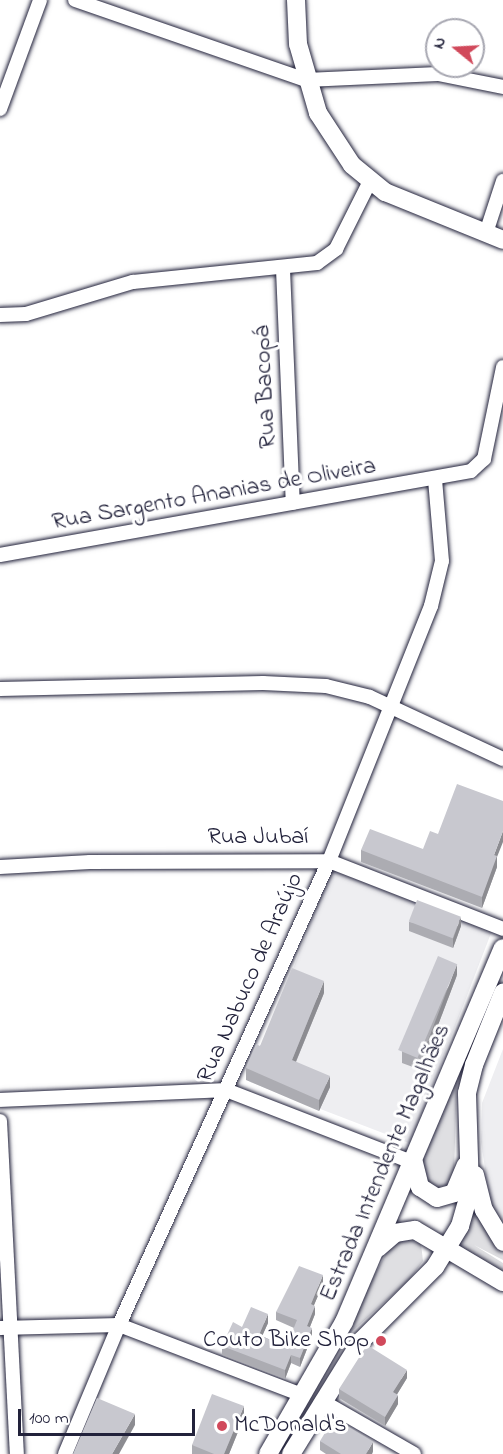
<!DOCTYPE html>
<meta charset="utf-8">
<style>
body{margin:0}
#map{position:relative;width:503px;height:1454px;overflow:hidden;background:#fff;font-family:"Indie Flower",sans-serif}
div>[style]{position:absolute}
.built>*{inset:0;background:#eeeef1;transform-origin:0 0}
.green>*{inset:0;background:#dfdfe2}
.roads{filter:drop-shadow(0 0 2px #22223b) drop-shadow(0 0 2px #22223b)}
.minor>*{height:14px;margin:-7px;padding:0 7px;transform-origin:7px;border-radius:7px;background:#fff}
.major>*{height:18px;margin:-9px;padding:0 9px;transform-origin:9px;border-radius:9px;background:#fff}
.wall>*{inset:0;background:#acacb2}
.shaded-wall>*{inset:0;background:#8c8c91}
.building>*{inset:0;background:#c8c8cf;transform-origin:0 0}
.dots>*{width:16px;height:16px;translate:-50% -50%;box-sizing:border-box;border:3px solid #fff;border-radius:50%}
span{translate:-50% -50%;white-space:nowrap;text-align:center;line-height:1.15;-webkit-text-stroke:6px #fff;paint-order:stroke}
.street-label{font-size:24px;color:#22223b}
.poi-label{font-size:24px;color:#22223b}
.right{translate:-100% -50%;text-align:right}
.left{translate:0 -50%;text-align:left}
.north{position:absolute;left:425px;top:18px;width:60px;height:60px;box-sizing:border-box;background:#fff;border:2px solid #a7a7b1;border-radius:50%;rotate:288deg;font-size:16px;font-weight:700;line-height:24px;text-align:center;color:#22223b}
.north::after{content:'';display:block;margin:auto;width:21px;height:27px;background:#d1495b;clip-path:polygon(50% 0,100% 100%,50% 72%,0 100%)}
.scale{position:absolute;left:18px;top:1409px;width:177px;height:27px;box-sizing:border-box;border:3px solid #22223b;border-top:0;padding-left:8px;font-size:18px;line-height:21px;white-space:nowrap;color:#22223b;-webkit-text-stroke:4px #fff;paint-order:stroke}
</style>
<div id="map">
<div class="built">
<i style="left:331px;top:870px;width:172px;height:227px;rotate:21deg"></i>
<i style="clip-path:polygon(503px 1049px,503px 1228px,492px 1214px,481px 1142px,482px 1103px)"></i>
</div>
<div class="green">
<i style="clip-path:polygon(457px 1078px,454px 1173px,449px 1185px,438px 1187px,429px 1184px,423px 1173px,423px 1159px)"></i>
<i style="clip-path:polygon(474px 1194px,503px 1246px,503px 1260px,474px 1245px,503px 1263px,503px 1279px,458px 1250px)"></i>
<i style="clip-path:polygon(403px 1238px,421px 1244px,423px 1261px,409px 1280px,336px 1346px,388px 1250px)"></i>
</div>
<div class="roads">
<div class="minor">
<i style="left:75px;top:0;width:244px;rotate:19.1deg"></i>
<i style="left:306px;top:80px;width:132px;rotate:-2.6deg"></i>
<i style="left:438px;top:74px;width:66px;rotate:11.3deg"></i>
<i style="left:0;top:109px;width:116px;rotate:-69.8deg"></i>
<i style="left:486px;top:233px;width:55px;rotate:-71.9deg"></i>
<i style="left:283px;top:269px;width:234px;rotate:87.6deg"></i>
<i style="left:0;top:315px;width:26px;rotate:-2deg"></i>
<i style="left:26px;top:314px;width:112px;rotate:-16.7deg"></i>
<i style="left:133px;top:282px;width:185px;rotate:-5.9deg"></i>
<i style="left:317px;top:263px;width:24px;rotate:-36deg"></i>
<i style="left:336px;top:249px;width:76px;rotate:-63.4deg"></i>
<i style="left:0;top:555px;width:478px;rotate:-10.1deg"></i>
<i style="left:471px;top:471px;width:18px;rotate:-43deg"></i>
<i style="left:484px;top:459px;width:94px;rotate:-78.3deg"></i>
<i style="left:0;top:689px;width:263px;rotate:-1.3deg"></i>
<i style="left:263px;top:683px;width:63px;rotate:2.7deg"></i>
<i style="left:326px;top:686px;width:45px;rotate:14deg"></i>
<i style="left:370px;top:697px;width:147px;rotate:25deg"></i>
<i style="left:0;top:867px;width:90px;rotate:-3.2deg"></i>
<i style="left:90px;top:862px;width:239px;rotate:-0.2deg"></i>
<i style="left:329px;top:861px;width:187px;rotate:21.3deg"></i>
<i style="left:0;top:1100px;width:226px;rotate:-2.5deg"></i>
<i style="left:226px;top:1090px;width:202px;rotate:21.2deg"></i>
<i style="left:0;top:1121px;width:333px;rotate:87.1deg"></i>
<i style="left:0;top:1328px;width:119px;rotate:-1.4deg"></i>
<i style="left:119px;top:1325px;width:196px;rotate:20.9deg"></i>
<i style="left:322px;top:1401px;width:106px;rotate:29.9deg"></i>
<i style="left:65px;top:1454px;width:140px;rotate:-67.3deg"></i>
<i style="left:119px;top:1325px;width:509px;rotate:-65.65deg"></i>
<i style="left:329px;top:861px;width:275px;rotate:-68.2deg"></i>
<i style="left:431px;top:606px;width:46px;rotate:-76.3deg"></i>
<i style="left:442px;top:561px;width:82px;rotate:-94.9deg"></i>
</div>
<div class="major">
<i style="left:296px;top:0;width:44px;rotate:87.4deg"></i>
<i style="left:298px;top:44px;width:72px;rotate:73.8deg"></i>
<i style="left:318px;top:113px;width:62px;rotate:56.8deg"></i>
<i style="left:352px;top:165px;width:43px;rotate:39.3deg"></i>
<i style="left:385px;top:192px;width:127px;rotate:22.1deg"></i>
<i style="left:414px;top:1163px;width:25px;rotate:76deg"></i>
<i style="left:420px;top:1187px;width:20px;rotate:33deg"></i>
<i style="left:437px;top:1198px;width:18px;rotate:-16deg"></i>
<i style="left:454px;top:1193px;width:30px;rotate:-67deg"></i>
<i style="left:475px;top:1175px;width:36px;rotate:76deg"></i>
<i style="left:484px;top:1210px;width:37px;rotate:59deg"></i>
<i style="left:378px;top:1248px;width:23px;rotate:-41deg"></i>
<i style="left:395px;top:1233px;width:20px;rotate:-9deg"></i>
<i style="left:415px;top:1230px;width:102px;rotate:30.6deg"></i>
<i style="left:268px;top:1454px;width:152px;rotate:-60.1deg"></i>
<i style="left:344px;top:1322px;width:406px;rotate:-67deg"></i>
<i style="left:291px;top:1454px;width:133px;rotate:-58.2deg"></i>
<i style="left:361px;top:1341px;width:105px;rotate:-45deg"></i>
<i style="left:435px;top:1267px;width:48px;rotate:-58.6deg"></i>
<i style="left:460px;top:1226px;width:37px;rotate:-74deg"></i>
<i style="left:470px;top:1190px;width:97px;rotate:-91.8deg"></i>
<i style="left:467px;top:1093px;width:29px;rotate:-76deg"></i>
<i style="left:474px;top:1065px;width:78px;rotate:-68.1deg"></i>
</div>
</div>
<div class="wall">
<i style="clip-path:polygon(423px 849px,497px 857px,497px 867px,482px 908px,361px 862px,361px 850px)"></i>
<i style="clip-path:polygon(409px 922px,461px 926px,453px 948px,409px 931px)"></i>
<i style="clip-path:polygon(457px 975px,421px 1070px,402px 1063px,402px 1051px)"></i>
<i style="clip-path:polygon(324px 993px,296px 1062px,330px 1087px,319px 1111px,246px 1080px,246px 1068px,260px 1046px)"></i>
<i style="clip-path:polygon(323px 1284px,314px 1305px,315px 1314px,310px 1327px,312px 1336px,300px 1367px,291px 1363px,285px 1379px,222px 1355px,222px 1346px,242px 1327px,268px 1323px,262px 1336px,286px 1347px,294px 1328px,276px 1320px,276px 1312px)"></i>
<i style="clip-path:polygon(407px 1378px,397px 1394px,398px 1404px,385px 1426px,339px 1398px,339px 1389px)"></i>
<i style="clip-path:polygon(244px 1417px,229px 1454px,192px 1454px,192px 1445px)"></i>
<i style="clip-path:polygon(320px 1441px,373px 1451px,372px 1454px,326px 1454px,320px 1450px)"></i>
</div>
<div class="shaded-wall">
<i style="clip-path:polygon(503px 831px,503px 842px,497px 857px,497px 867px,482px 908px,482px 897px,494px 855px)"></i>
<i style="clip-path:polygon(461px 917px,461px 926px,453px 948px,453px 939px)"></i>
<i style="clip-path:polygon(457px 964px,457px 975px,421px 1070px,421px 1059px)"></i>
<i style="clip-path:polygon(324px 981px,324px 993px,292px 1071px,292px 1060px)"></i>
<i style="clip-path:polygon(330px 1076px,330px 1087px,319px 1111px,319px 1100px)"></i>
<i style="clip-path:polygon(323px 1275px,323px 1284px,311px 1312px,311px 1304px)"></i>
<i style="clip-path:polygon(315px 1306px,315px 1314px,307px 1334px,307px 1326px)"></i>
<i style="clip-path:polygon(268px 1314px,268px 1323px,259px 1343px,259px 1335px)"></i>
<i style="clip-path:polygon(312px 1328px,312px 1336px,300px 1367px,300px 1358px)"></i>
<i style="clip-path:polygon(291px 1355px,291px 1363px,285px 1379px,285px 1370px)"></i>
<i style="clip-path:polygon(407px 1370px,407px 1378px,393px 1401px,393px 1392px)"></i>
<i style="clip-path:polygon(398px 1395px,398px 1404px,385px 1426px,385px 1417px)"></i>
<i style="clip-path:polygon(244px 1406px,244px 1417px,229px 1454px,224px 1454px)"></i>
<i style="clip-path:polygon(135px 1414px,135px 1425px,119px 1454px,112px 1454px)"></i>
<i style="clip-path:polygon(373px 1442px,373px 1451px,372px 1454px,366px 1454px)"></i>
</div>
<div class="building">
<i style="clip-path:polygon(457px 784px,503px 801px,503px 831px,494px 855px,497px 856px,482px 897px,361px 850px,370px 829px,423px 849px,430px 831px,438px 834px)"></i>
<i style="left:417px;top:900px;width:47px;height:23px;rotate:21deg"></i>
<i style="left:438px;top:956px;width:21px;height:102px;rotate:23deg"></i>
<i style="clip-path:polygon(292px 968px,324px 981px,292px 1060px,330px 1076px,319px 1100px,246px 1068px,256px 1044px,260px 1046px)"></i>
<i style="clip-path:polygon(299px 1266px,323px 1275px,311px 1304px,315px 1306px,307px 1326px,312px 1328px,300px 1358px,291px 1355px,285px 1370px,222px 1346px,233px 1322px,242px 1327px,251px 1307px,268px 1314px,259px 1335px,286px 1347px,297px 1320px,276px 1312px)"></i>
<i style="clip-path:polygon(367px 1345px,407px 1370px,393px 1392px,398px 1395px,385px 1417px,339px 1389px)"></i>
<i style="clip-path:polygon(212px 1394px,244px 1406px,224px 1454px,214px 1454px,192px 1445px)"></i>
<i style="clip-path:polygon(97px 1398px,135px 1414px,112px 1454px,73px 1454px)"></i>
<i style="clip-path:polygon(334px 1418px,373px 1442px,366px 1454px,341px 1454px,320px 1441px)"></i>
</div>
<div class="dots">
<i style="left:381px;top:1341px;background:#d1495b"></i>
<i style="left:222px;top:1426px;background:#d1495b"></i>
</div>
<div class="street-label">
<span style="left:266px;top:387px;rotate:-93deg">Rua Bacopá</span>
<span style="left:214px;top:495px;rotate:-10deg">Rua Sargento Ananias de Oliveira</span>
<span style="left:258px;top:838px">Rua Jubaí</span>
<span style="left:251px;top:978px;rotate:-66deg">Rua Nabuco de Araújo</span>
<span style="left:386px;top:1163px;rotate:-67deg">Estrada Intendente Magalhães</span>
</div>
<div class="poi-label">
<span class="right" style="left:369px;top:1341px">Couto Bike Shop</span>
<span class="left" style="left:234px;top:1426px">McDonald's</span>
</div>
<div class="north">N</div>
<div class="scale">100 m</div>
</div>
